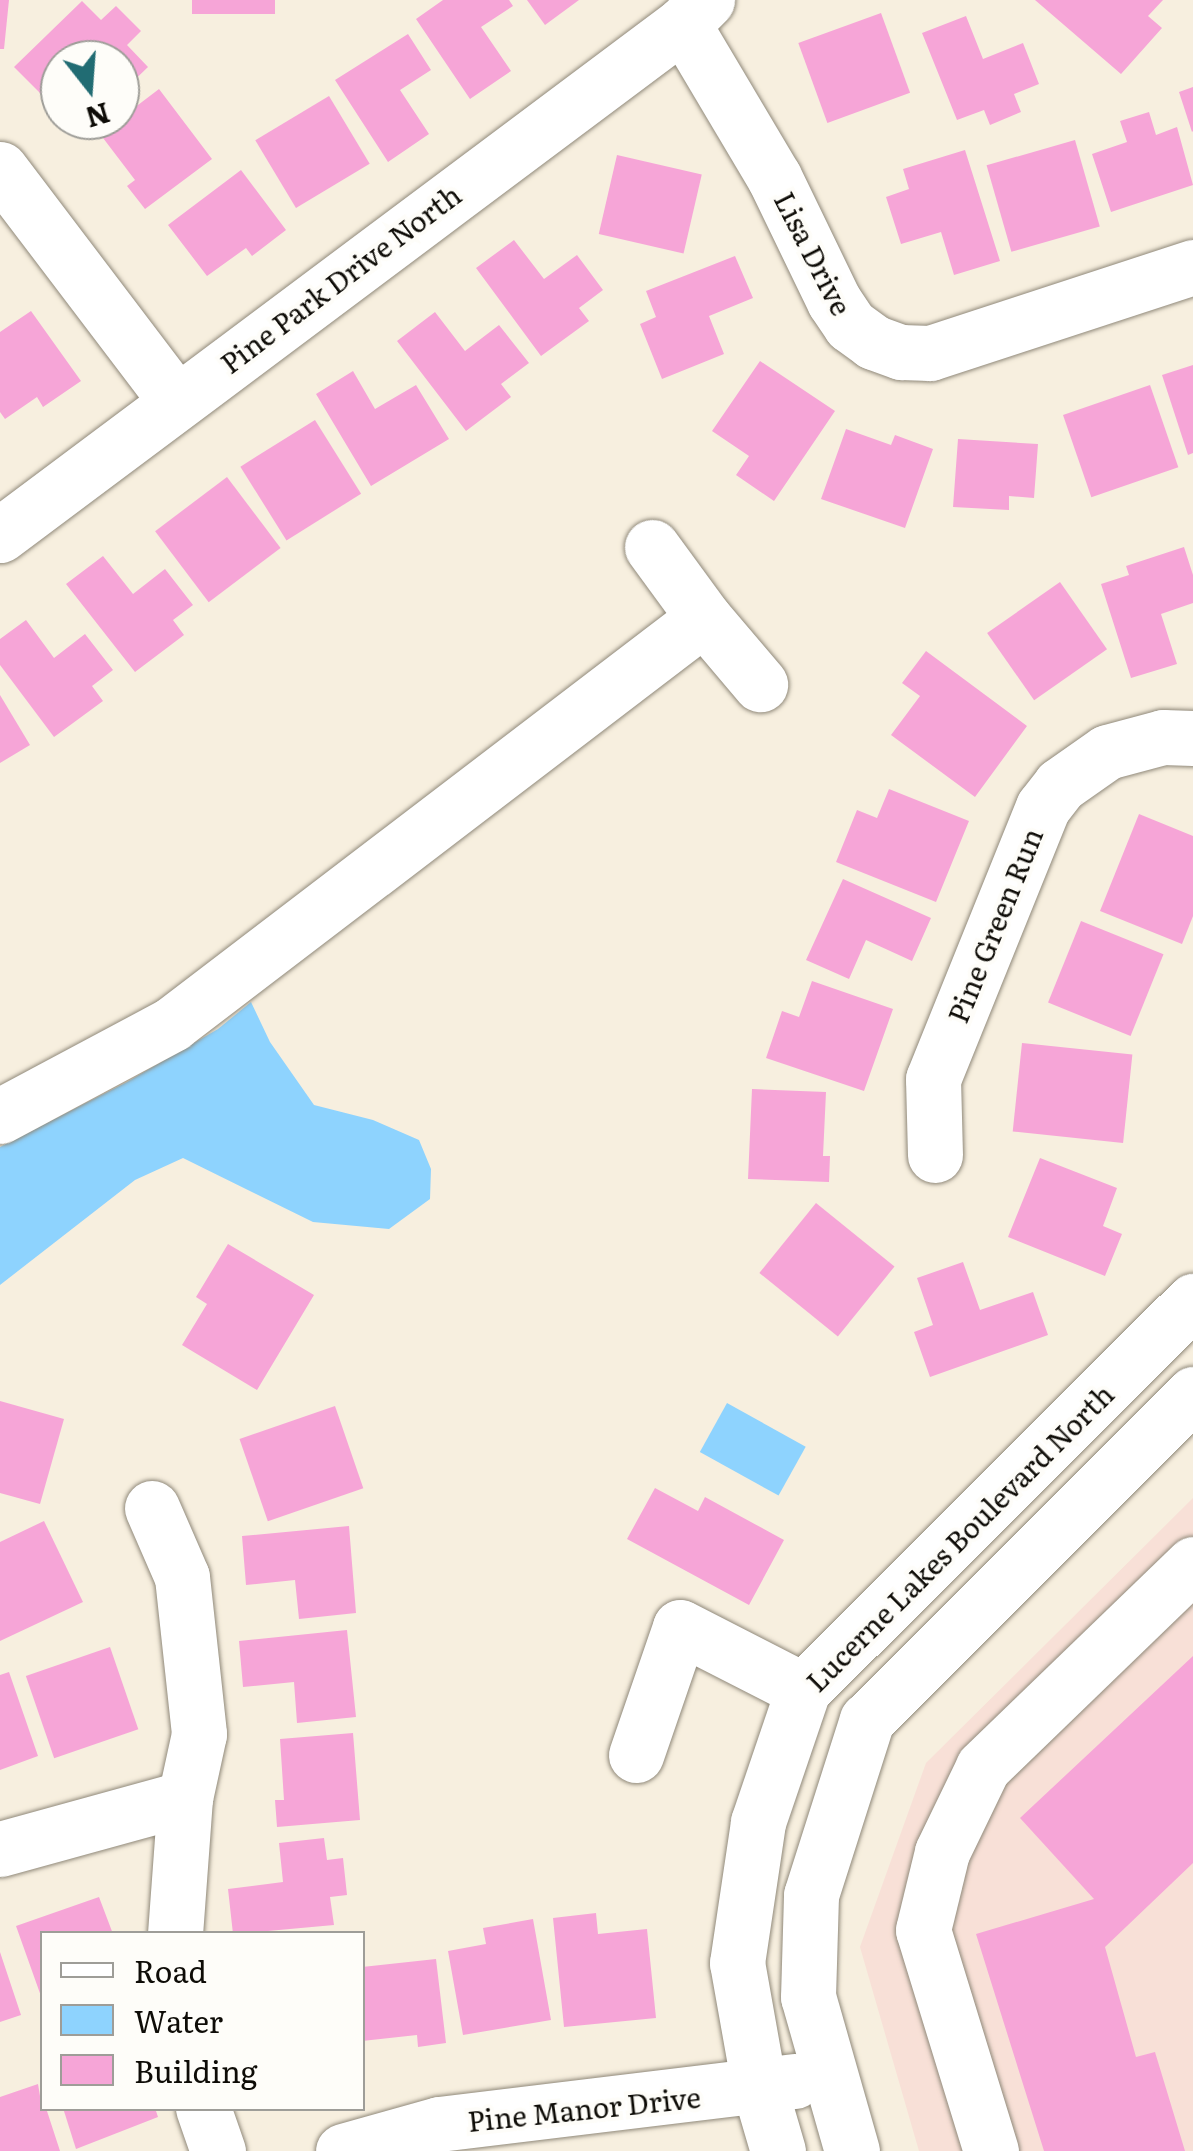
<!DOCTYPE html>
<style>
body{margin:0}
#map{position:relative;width:1193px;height:2151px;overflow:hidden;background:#f7efdf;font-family:Literata,serif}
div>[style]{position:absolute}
.commercial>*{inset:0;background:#f8e0d7}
.water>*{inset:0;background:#8ed3fe;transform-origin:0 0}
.building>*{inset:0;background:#f6a5d7;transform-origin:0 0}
.roads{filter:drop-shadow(0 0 2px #90897a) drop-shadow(0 0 2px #90897a)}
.minor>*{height:55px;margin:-27.5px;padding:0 27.5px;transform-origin:27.5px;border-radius:27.5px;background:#fff}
span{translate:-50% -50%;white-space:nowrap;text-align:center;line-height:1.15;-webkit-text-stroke:8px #fefdf9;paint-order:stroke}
.street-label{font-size:28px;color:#0e0c07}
.legend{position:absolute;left:40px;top:1931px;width:325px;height:180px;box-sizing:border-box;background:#fefdf9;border:2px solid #9e9d98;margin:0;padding:12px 18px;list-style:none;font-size:30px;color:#0e0c07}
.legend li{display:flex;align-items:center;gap:20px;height:50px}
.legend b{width:50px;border:2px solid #9e9d98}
.north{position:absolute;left:40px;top:40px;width:100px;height:100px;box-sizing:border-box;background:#fefdf9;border:2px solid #9e9d98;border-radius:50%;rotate:163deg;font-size:28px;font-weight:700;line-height:40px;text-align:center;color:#0e0c07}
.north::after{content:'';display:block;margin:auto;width:35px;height:45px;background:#216c73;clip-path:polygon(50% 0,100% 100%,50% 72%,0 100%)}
</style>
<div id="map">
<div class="commercial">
<i style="clip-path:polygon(1193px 1498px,1193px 2151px,919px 2151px,860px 1947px,926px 1763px)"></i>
</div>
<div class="water">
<i style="clip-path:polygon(251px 1002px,270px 1042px,314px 1105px,373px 1120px,419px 1140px,431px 1169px,430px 1199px,389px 1229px,313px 1222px,183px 1158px,135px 1180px,0 1285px,0 1147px,127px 1082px,218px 1029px)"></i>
<i style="left:727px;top:1403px;width:90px;height:56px;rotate:29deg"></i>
</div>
<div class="building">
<i style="clip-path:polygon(0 0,9px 0,4px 49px,0 49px)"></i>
<i style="left:192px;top:0;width:83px;height:14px"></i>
<i style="clip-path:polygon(443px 0,509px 0,513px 6px,481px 27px,511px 71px,470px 99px,416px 19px)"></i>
<i style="clip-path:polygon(527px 0,579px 0,545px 25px)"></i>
<i style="clip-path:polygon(1035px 0,1163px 0,1148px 16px,1162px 28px,1121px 74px)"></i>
<i style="clip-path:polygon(82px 1px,101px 20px,116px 6px,141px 31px,127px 45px,148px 67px,120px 94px,120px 60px,60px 60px,60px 91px,49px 102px,14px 67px)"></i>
<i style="left:881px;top:13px;width:85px;height:88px;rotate:70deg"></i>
<i style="clip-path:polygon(966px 16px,983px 59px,1023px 43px,1039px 84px,1014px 94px,1021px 112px,990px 125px,984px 110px,957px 120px,922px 33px)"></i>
<i style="clip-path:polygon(408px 34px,431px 70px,400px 90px,429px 134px,388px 162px,335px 80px)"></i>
<i style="clip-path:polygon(1193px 87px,1193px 131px,1192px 132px,1179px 92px)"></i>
<i style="clip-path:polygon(159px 89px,212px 159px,145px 209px,127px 186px,135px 180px,100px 134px)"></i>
<i style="left:329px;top:96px;width:79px;height:86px;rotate:59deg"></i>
<i style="clip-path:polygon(1149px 112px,1156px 135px,1177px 127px,1193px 185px,1111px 212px,1092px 154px,1127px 142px,1120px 121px)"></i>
<i style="left:1075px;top:140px;width:90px;height:92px;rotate:74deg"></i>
<i style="clip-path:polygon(965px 150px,1000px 261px,954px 275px,941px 232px,901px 244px,886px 197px,909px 189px,903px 169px)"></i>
<i style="left:617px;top:155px;width:87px;height:81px;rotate:13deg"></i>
<i style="clip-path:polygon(241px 170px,286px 230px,252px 256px,246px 248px,207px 276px,168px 225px)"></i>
<i style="clip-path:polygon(514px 240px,544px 279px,577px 255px,603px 290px,579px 308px,589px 321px,541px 356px,476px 268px)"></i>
<i style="clip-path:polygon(735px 256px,753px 298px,709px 316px,724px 354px,662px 379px,640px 324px,656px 317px,646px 291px)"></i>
<i style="clip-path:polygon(31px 311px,81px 381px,43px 407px,37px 397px,5px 419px,0 412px,0 332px)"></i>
<i style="clip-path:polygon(435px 312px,465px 351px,499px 325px,529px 363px,501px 384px,511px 397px,466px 431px,397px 341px)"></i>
<i style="clip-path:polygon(760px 361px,835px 411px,774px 501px,736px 475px,749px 456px,712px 431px)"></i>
<i style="clip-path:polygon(1193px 365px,1193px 453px,1188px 455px,1162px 375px)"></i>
<i style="clip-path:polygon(353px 371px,375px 409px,416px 385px,449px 439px,371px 486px,316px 394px)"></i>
<i style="left:1150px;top:385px;width:87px;height:92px;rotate:71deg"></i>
<i style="left:315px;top:420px;width:87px;height:88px;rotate:58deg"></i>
<i style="clip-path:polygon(846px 429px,891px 445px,895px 435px,933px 449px,905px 528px,821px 499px)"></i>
<i style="clip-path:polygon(958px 439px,1038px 444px,1034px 498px,1009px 496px,1009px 510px,953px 507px)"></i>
<i style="left:227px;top:477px;width:89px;height:90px;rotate:53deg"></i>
<i style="clip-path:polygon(1184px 547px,1193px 575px,1193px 603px,1161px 614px,1177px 664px,1131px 678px,1101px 584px,1129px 575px,1126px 566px)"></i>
<i style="clip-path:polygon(103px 556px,133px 594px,165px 569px,193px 605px,173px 620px,184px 635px,135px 672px,66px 584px)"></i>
<i style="left:1060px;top:582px;width:82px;height:89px;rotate:55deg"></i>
<i style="clip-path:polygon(26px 620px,54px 658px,85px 634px,113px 670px,92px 686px,103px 701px,54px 737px,0 665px,0 639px)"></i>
<i style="clip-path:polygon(926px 651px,1027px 726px,975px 797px,891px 735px,920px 696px,902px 683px)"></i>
<i style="clip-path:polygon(0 695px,30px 745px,0 763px)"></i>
<i style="clip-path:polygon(889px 789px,969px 821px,936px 902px,836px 862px,857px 810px,877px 818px)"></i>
<i style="clip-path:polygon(1139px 814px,1193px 836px,1193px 916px,1182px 944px,1100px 911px)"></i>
<i style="clip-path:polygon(843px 879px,931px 918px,912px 961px,866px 940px,849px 979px,806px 960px)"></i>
<i style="left:1081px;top:921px;width:89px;height:88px;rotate:22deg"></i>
<i style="clip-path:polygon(812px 981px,893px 1009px,864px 1091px,766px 1058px,782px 1011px,799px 1017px)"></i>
<i style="left:1022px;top:1043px;width:111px;height:89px;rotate:6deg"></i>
<i style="clip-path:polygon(752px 1089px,826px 1092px,823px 1156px,830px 1156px,829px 1182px,748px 1179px)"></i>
<i style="clip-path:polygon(1040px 1158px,1117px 1188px,1103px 1226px,1122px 1234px,1105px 1276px,1008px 1237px)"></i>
<i style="left:816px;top:1203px;width:101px;height:90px;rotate:39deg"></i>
<i style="clip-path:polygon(228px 1244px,314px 1295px,257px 1390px,182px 1345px,207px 1304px,196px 1297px)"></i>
<i style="clip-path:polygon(963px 1262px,980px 1310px,1033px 1292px,1048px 1335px,930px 1377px,914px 1332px,933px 1325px,917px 1278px)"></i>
<i style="clip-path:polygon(0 1401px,64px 1419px,40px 1504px,0 1493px)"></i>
<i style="left:335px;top:1406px;width:87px;height:101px;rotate:71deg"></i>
<i style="clip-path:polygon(655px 1488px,698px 1511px,705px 1497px,784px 1540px,749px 1605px,627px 1539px)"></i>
<i style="clip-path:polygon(44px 1521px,83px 1602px,0 1641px,0 1542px)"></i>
<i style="clip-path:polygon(349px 1526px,356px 1613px,299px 1619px,295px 1580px,246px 1585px,242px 1536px)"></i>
<i style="clip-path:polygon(347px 1630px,356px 1717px,297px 1723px,294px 1682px,243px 1687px,239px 1641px)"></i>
<i style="left:110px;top:1647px;width:87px;height:89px;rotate:71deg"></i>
<i style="clip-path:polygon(1193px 1656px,1193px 1863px,1105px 1947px,1136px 2057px,1155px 2052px,1185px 2151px,1044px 2151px,976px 1934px,1094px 1899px,1020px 1818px)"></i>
<i style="clip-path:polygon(9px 1672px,38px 1756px,0 1770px,0 1675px)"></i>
<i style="clip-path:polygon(353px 1733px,360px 1820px,277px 1827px,275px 1800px,284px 1800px,280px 1739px)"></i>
<i style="clip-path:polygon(324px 1838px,327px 1860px,343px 1858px,347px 1895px,330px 1897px,334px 1925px,233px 1934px,228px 1889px,283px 1882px,279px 1843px)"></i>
<i style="clip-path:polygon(99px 1897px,113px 1934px,42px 1934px,42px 1999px,16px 1926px)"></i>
<i style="clip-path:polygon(596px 1913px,598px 1934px,647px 1929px,656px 2018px,564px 2027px,553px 1918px)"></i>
<i style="clip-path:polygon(533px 1919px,551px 2020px,463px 2035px,448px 1951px,486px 1944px,483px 1928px)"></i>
<i style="clip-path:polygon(0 1952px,21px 2015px,0 2022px)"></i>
<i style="clip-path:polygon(436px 1959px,446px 2043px,418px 2047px,417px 2035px,362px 2041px,362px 1967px)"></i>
<i style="clip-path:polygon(38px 2084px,42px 2108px,46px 2108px,60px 2151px,0 2151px,0 2097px)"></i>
<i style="clip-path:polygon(63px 2108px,155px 2108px,158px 2117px,76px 2149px)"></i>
</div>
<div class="roads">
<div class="minor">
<i style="left:683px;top:24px;width:178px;rotate:59.3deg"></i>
<i style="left:774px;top:177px;width:138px;rotate:64.2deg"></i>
<i style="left:834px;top:301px;width:29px;rotate:56deg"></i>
<i style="left:850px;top:325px;width:29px;rotate:36deg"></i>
<i style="left:873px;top:342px;width:30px;rotate:20deg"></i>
<i style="left:901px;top:352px;width:29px;rotate:2deg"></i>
<i style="left:930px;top:353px;width:277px;rotate:-18.1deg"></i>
<i style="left:0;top:169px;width:291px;rotate:52.8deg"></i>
<i style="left:0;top:535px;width:853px;rotate:-36.8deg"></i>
<i style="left:683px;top:24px;width:34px;rotate:-45deg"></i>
<i style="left:652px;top:547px;width:88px;rotate:53.8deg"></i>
<i style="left:0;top:1116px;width:195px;rotate:-28.1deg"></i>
<i style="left:172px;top:1024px;width:669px;rotate:-37.35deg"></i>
<i style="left:704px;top:618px;width:87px;rotate:49.7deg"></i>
<i style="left:935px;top:1155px;width:76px;rotate:-91.5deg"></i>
<i style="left:933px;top:1079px;width:293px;rotate:-68deg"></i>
<i style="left:1043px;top:807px;width:28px;rotate:-52deg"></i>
<i style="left:1060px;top:785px;width:57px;rotate:-35.1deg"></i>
<i style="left:1107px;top:752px;width:58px;rotate:-15deg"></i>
<i style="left:1163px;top:737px;width:30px;rotate:2deg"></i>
<i style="left:152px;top:1508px;width:75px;rotate:66.5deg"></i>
<i style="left:182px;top:1577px;width:158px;rotate:83.8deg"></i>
<i style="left:199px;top:1734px;width:66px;rotate:102.3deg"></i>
<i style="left:185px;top:1798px;width:136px;rotate:94.2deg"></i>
<i style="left:636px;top:1755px;width:135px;rotate:-71deg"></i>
<i style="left:680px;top:1627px;width:138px;rotate:27.1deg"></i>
<i style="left:0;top:1849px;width:192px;rotate:-15.4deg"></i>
<i style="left:203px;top:2108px;width:46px;rotate:70.8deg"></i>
<i style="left:343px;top:2151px;width:100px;rotate:-15.7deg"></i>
<i style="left:439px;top:2124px;width:358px;rotate:-6.9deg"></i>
<i style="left:778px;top:2151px;width:68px;rotate:-106.3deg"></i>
<i style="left:759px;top:2086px;width:125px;rotate:-100.1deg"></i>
<i style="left:737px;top:1963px;width:143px;rotate:-81.5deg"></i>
<i style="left:758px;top:1822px;width:139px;rotate:-71.2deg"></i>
<i style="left:803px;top:1690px;width:551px;rotate:-44.93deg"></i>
<i style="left:852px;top:2151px;width:160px;rotate:-105.9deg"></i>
<i style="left:808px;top:1997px;width:102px;rotate:-88.3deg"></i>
<i style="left:811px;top:1895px;width:184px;rotate:-72.3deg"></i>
<i style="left:867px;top:1720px;width:461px;rotate:-45deg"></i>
<i style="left:991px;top:2151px;width:231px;rotate:-107.1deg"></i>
<i style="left:923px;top:1930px;width:80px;rotate:-76.3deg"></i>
<i style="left:942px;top:1852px;width:94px;rotate:-64.2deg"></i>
<i style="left:983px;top:1767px;width:292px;rotate:-44deg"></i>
</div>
</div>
<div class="street-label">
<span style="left:814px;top:253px;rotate:63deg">Lisa Drive</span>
<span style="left:340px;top:278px;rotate:-37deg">Pine Park Drive North</span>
<span style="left:994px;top:925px;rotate:-68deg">Pine Green Run</span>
<span style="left:959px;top:1537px;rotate:-45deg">Lucerne Lakes Boulevard North</span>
<span style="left:584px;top:2108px;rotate:-6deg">Pine Manor Drive</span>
</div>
<ul class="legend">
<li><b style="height:12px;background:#fff"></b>Road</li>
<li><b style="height:28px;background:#8ed3fe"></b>Water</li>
<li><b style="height:28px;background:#f6a5d7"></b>Building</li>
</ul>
<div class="north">N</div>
</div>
